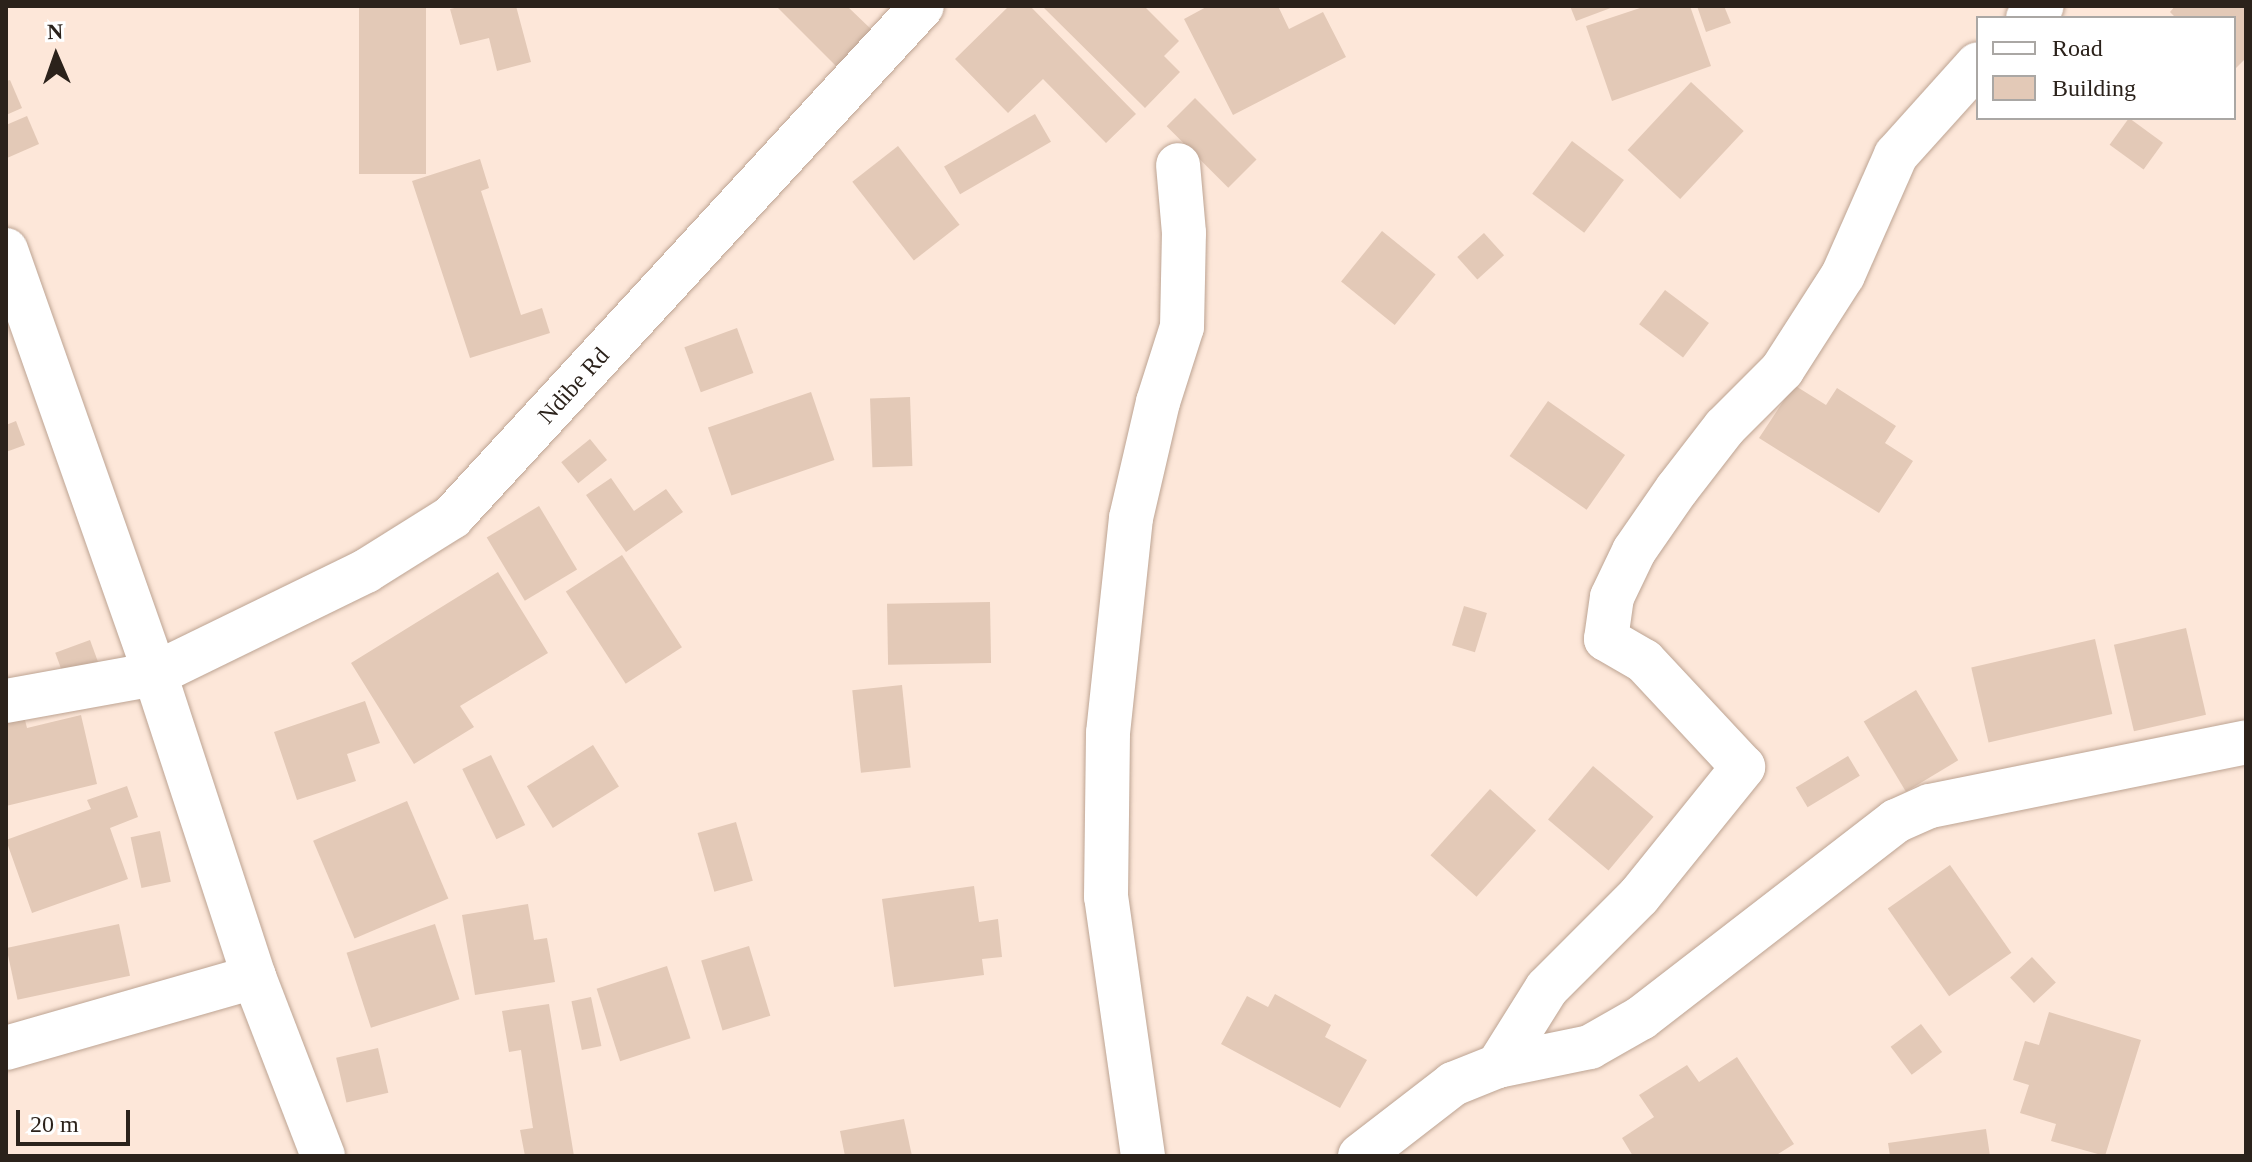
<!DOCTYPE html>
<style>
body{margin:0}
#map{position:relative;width:2252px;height:1162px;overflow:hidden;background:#fde7d9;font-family:"Times New Roman",serif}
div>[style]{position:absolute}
.building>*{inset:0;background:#e3c9b7;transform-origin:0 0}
.roads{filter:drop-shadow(0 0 2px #bda493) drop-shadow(0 0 2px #bda493)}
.minor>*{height:44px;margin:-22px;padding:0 22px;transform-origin:22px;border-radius:22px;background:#fff}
span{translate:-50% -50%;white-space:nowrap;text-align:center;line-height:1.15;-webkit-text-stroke:8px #fff;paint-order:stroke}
.street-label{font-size:24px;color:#2b221b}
.frame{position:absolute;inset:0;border:8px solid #2b221b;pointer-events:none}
.legend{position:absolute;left:1976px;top:16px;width:260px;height:104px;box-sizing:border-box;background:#fff;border:2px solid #aaa7a4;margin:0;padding:10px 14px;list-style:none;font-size:24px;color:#2b221b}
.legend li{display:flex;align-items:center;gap:16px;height:40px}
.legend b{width:40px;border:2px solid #aaa7a4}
.north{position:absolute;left:16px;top:16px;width:80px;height:80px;-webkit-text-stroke:6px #fff;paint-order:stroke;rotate:358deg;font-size:22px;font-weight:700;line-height:32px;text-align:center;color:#2b221b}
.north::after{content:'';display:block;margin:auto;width:28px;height:36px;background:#2b221b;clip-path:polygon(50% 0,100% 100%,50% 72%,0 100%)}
.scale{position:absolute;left:16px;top:1110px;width:114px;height:36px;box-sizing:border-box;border:4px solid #2b221b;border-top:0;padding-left:10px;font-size:24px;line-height:28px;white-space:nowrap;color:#2b221b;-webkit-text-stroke:6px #fff;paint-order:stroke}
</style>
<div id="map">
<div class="building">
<i style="left:359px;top:6px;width:67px;height:168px"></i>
<i style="clip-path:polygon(463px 6px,516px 6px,531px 62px,497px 71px,489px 38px,460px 45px,450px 9px)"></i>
<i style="clip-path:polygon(776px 6px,847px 6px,874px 32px,838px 68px)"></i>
<i style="clip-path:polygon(1009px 6px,1030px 6px,1136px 114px,1106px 143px,1043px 79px,1008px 113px,955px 59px)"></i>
<i style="clip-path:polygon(1042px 6px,1144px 6px,1179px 41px,1164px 56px,1180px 72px,1145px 108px)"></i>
<i style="clip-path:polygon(1208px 6px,1278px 6px,1289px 29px,1323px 12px,1346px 57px,1233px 115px,1184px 19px)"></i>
<i style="clip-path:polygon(1570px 6px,1616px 6px,1576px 21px)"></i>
<i style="clip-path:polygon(1646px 6px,1690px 6px,1711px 66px,1612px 101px,1586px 26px)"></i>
<i style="clip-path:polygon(1697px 6px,1724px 6px,1731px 23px,1706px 32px)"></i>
<i style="clip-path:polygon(2175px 6px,2246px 6px,2246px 58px,2234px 70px,2234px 18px,2176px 18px,2170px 12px)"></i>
<i style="clip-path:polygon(10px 80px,22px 108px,6px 115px,6px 81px)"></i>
<i style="left:1691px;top:82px;width:72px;height:93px;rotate:43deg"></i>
<i style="left:1195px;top:98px;width:87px;height:40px;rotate:45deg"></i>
<i style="left:1035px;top:114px;width:32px;height:105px;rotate:60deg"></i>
<i style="clip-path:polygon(27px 116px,39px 144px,7px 158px,6px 125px)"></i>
<i style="left:2129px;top:118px;width:42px;height:33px;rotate:36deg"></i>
<i style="left:1572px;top:141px;width:65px;height:66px;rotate:37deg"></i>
<i style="left:898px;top:146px;width:100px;height:58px;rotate:52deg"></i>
<i style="clip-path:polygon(480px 159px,489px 188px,481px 191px,521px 315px,542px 308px,550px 333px,470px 358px,412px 181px)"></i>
<i style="left:1382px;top:231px;width:69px;height:65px;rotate:39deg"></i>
<i style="left:1484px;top:233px;width:30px;height:36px;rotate:48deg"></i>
<i style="left:1665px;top:290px;width:55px;height:43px;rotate:37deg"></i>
<i style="left:737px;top:328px;width:48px;height:56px;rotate:70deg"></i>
<i style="clip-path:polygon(1794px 385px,1826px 405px,1837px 388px,1896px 426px,1885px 443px,1913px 461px,1879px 513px,1759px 438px)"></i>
<i style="left:811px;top:392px;width:72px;height:109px;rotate:71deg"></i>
<i style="left:910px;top:397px;width:69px;height:40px;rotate:88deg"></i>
<i style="left:1548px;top:401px;width:94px;height:67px;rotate:35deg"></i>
<i style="clip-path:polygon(16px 421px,25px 445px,6px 452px,6px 425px)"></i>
<i style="left:590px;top:439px;width:27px;height:37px;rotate:51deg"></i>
<i style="clip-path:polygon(611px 478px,634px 511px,666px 489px,683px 512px,626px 552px,586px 495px)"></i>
<i style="left:539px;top:506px;width:74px;height:61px;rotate:59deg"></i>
<i style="left:622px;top:555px;width:110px;height:67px;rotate:57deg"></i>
<i style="clip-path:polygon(498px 572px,548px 653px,460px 706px,474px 727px,414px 764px,351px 663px)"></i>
<i style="left:990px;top:602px;width:61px;height:103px;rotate:89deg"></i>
<i style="left:1464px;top:606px;width:24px;height:41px;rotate:17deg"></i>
<i style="left:2186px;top:628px;width:89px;height:74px;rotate:77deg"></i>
<i style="left:2095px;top:639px;width:77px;height:127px;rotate:77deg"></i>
<i style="left:90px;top:640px;width:27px;height:37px;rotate:70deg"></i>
<i style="left:902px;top:685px;width:83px;height:50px;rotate:84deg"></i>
<i style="left:1916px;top:690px;width:82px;height:61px;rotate:59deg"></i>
<i style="clip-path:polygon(365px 701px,380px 743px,347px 754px,356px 781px,297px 800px,274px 732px)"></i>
<i style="clip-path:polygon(22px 708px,27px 728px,81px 715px,97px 784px,6px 806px,6px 712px)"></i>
<i style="left:593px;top:745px;width:49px;height:78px;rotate:58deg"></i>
<i style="left:491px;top:755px;width:78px;height:32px;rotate:64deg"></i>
<i style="left:1848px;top:756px;width:23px;height:61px;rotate:59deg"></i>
<i style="left:1593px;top:766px;width:79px;height:70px;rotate:40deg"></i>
<i style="clip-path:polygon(127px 786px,138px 817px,110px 828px,128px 879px,32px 913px,6px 840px,91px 809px,87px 800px)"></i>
<i style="left:1490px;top:789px;width:62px;height:89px;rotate:42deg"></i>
<i style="left:407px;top:801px;width:106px;height:102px;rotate:67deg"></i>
<i style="left:736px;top:822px;width:61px;height:40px;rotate:74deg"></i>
<i style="left:160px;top:831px;width:52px;height:30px;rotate:78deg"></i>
<i style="left:1950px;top:865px;width:107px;height:76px;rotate:55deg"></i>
<i style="clip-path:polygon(974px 886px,979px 922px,998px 919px,1002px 957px,982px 959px,984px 975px,894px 987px,882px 899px)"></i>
<i style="clip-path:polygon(528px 904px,534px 940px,547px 938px,555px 982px,475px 995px,462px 915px)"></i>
<i style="left:119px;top:924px;width:53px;height:115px;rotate:78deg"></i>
<i style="left:435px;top:924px;width:79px;height:93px;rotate:72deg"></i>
<i style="left:749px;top:946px;width:73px;height:50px;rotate:73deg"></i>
<i style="left:2032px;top:957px;width:35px;height:30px;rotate:47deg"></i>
<i style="left:667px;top:966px;width:76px;height:74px;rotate:72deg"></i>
<i style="clip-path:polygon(1275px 994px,1331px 1025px,1325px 1037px,1367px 1060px,1340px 1108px,1221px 1044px,1247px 996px,1268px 1007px)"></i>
<i style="left:591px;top:997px;width:50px;height:20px;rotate:78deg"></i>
<i style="clip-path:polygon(549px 1004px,574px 1156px,525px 1156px,520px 1130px,533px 1128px,521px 1050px,509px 1052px,502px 1011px)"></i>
<i style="clip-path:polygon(2049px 1012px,2141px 1040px,2105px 1156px,2051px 1141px,2056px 1124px,2020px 1113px,2029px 1085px,2013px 1080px,2025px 1041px,2039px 1045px)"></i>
<i style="left:1921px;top:1024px;width:35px;height:38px;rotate:53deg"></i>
<i style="left:378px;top:1048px;width:46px;height:43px;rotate:77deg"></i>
<i style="clip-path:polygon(1737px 1057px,1794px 1144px,1775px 1156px,1633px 1156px,1622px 1138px,1654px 1117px,1639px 1095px,1687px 1065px,1699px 1082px)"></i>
<i style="clip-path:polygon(904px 1119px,912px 1156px,845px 1156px,840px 1131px)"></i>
<i style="clip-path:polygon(1986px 1129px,1990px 1156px,1890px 1156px,1888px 1143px)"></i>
</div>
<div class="roads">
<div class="minor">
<i style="left:2028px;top:18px;width:18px;rotate:-41deg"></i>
<i style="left:6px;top:250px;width:449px;rotate:70.6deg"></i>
<i style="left:155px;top:674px;width:319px;rotate:71.9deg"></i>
<i style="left:254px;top:977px;width:192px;rotate:68.9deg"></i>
<i style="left:6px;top:701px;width:151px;rotate:-10.3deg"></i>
<i style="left:155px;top:674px;width:235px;rotate:-26deg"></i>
<i style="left:366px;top:571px;width:102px;rotate:-32.1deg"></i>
<i style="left:452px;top:517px;width:694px;rotate:-47.39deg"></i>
<i style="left:6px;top:1048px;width:258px;rotate:-16deg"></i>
<i style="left:1498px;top:1066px;width:92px;rotate:-57.9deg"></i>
<i style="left:1547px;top:988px;width:130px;rotate:-45deg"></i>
<i style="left:1639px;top:896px;width:166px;rotate:-51.1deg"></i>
<i style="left:1743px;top:767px;width:145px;rotate:-133deg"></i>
<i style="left:1644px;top:661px;width:44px;rotate:-149.9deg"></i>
<i style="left:1606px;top:639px;width:42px;rotate:-81.9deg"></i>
<i style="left:1612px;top:597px;width:51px;rotate:-64.4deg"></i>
<i style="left:1634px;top:551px;width:75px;rotate:-55.3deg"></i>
<i style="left:1677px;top:489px;width:78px;rotate:-52.3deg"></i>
<i style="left:1725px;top:427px;width:81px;rotate:-45deg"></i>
<i style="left:1782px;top:370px;width:113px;rotate:-57.3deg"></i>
<i style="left:1843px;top:275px;width:131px;rotate:-66.2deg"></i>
<i style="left:1896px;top:155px;width:122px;rotate:-48deg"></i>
<i style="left:1143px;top:1156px;width:262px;rotate:-98.1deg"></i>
<i style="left:1106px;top:897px;width:164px;rotate:-89.3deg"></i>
<i style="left:1108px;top:733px;width:216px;rotate:-83.9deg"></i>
<i style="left:1131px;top:518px;width:119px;rotate:-76.9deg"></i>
<i style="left:1158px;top:402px;width:79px;rotate:-72.3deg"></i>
<i style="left:1182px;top:327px;width:94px;rotate:-88.8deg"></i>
<i style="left:1184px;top:233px;width:68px;rotate:-95deg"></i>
<i style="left:1360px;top:1156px;width:118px;rotate:-37.7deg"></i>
<i style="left:1453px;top:1084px;width:48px;rotate:-21.8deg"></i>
<i style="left:1498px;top:1066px;width:94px;rotate:-11.7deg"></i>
<i style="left:1590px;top:1047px;width:59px;rotate:-29.6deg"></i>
<i style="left:1641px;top:1018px;width:322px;rotate:-37.7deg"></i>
<i style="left:1896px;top:821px;width:37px;rotate:-24deg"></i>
<i style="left:1930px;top:806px;width:322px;rotate:-11.4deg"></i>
</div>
</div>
<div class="street-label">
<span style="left:574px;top:386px;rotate:-48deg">Ndibe Rd</span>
</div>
<div class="frame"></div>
<ul class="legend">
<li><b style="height:10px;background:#fff"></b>Road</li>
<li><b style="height:22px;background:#e3c9b7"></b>Building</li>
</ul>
<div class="north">N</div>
<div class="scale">20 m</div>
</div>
